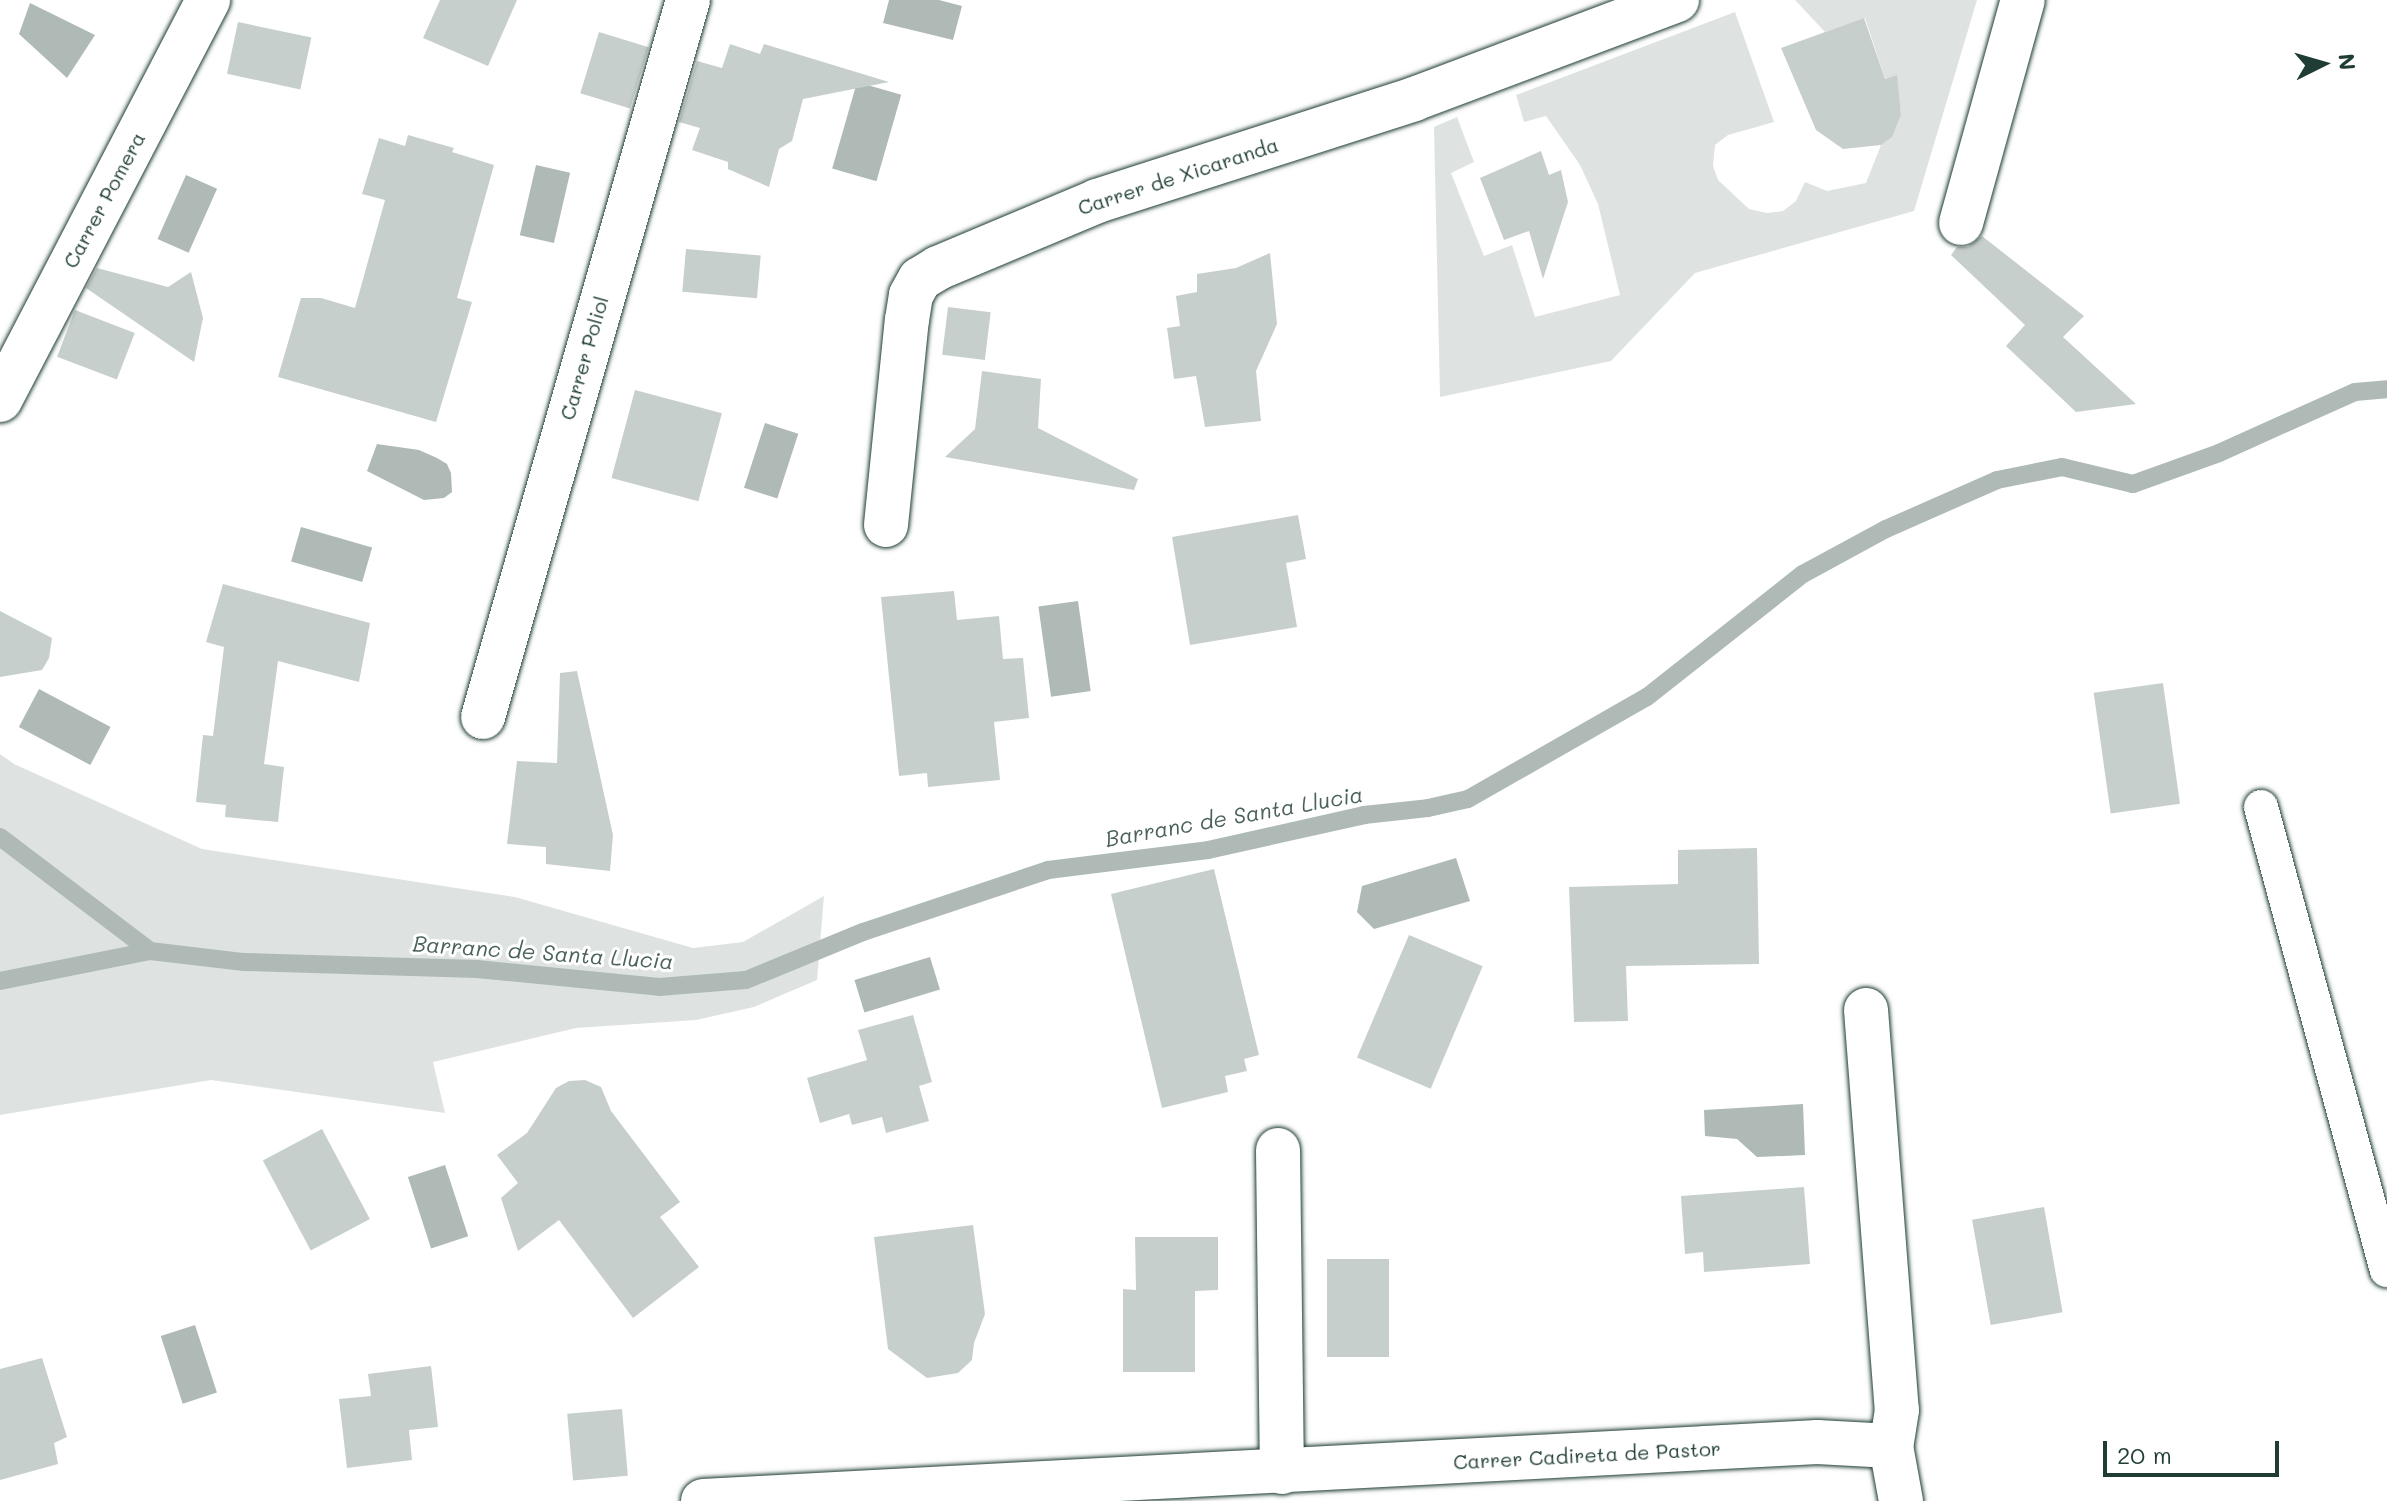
<!DOCTYPE html>
<style>
body{margin:0}
#map{position:relative;width:2387px;height:1501px;overflow:hidden;background:#fff;font-family:Mali,sans-serif}
div>[style]{position:absolute}
.green>*{inset:0;background:#dee3e2}
.water>*{inset:0;background:#afbab7;transform-origin:0 0}
.stream>*{height:18px;margin:-9px;padding:0 9px;transform-origin:9px;border-radius:9px;background:#afbab7}
.building>*{inset:0;background:#c7cfcc;transform-origin:0 0}
.roads{filter:drop-shadow(0 0 2px #1f3d34) drop-shadow(0 0 2px #1f3d34)}
.service>*{height:34px;margin:-17px;padding:0 17px;transform-origin:17px;border-radius:17px;background:#fff}
.minor>*{height:44px;margin:-22px;padding:0 22px;transform-origin:22px;border-radius:22px;background:#fff}
span{translate:-50% -50%;white-space:nowrap;text-align:center;line-height:1.15;-webkit-text-stroke:6px #fff;paint-order:stroke}
.street-label{font-size:20px;color:#1f3d34}
.water-label{font-size:22px;color:#4a625b;font-style:italic}
.north{position:absolute;left:2283px;top:24px;width:80px;height:80px;-webkit-text-stroke:6px #fff;paint-order:stroke;rotate:85deg;font-size:22px;font-weight:700;line-height:32px;text-align:center;color:#1f3d34}
.north::after{content:'';display:block;margin:auto;width:28px;height:36px;background:#1f3d34;clip-path:polygon(50% 0,100% 100%,50% 72%,0 100%)}
.scale{position:absolute;left:2103px;top:1441px;width:176px;height:36px;box-sizing:border-box;border:4px solid #1f3d34;border-top:0;padding-left:10px;font-size:24px;line-height:28px;white-space:nowrap;color:#1f3d34;-webkit-text-stroke:6px #fff;paint-order:stroke}
</style>
<div id="map">
<div class="green">
<i style="clip-path:polygon(1795px 0,1977px 0,1914px 211px,1695px 273px,1611px 361px,1440px 397px,1434px 127px,1457px 117px,1474px 162px,1451px 173px,1484px 256px,1512px 245px,1535px 317px,1620px 295px,1598px 204px,1580px 165px,1546px 116px,1524px 122px,1516px 95px,1735px 12px,1774px 122px,1728px 135px,1715px 145px,1713px 166px,1718px 180px,1749px 209px,1767px 213px,1783px 211px,1796px 201px,1805px 182px,1827px 191px,1866px 183px,1881px 145px,1892px 136px,1901px 115px,1896px 76px,1885px 79px,1865px 18px,1825px 32px)"></i>
<i style="clip-path:polygon(0 754px,14px 764px,202px 849px,515px 897px,693px 948px,743px 942px,824px 896px,817px 980px,754px 1007px,696px 1020px,576px 1028px,433px 1062px,445px 1113px,211px 1080px,0 1115px)"></i>
</div>
<div class="water">
<i style="clip-path:polygon(889px 0,939px 0,962px 6px,953px 40px,883px 23px)"></i>
<i style="clip-path:polygon(30px 3px,95px 35px,67px 78px,19px 34px)"></i>
<i style="left:857px;top:82px;width:46px;height:90px;rotate:16deg"></i>
<i style="left:536px;top:165px;width:35px;height:72px;rotate:13deg"></i>
<i style="left:186px;top:175px;width:34px;height:70px;rotate:24deg"></i>
<i style="left:765px;top:423px;width:35px;height:68px;rotate:18deg"></i>
<i style="clip-path:polygon(377px 444px,419px 450px,437px 458px,447px 464px,451px 473px,452px 492px,444px 498px,424px 500px,367px 471px)"></i>
<i style="left:301px;top:527px;width:74px;height:36px;rotate:16deg"></i>
<i style="left:1078px;top:601px;width:91px;height:40px;rotate:82deg"></i>
<i style="left:39px;top:689px;width:81px;height:43px;rotate:28deg"></i>
<i style="clip-path:polygon(1456px 858px,1470px 901px,1374px 929px,1357px 912px,1362px 886px)"></i>
<i style="left:930px;top:957px;width:34px;height:79px;rotate:73deg"></i>
<i style="clip-path:polygon(1803px 1104px,1805px 1155px,1757px 1157px,1737px 1139px,1705px 1136px,1704px 1110px)"></i>
<i style="left:445px;top:1165px;width:75px;height:39px;rotate:72deg"></i>
<i style="left:195px;top:1325px;width:71px;height:36px;rotate:72deg"></i>
</div>
<div class="stream">
<i style="left:0;top:837px;width:188px;rotate:37.2deg"></i>
<i style="left:0;top:981px;width:153px;rotate:-11.3deg"></i>
<i style="left:150px;top:951px;width:95px;rotate:6.7deg"></i>
<i style="left:244px;top:962px;width:233px;rotate:1.7deg"></i>
<i style="left:477px;top:969px;width:183px;rotate:5.6deg"></i>
<i style="left:659px;top:987px;width:87px;rotate:-4.6deg"></i>
<i style="left:746px;top:980px;width:126px;rotate:-22.3deg"></i>
<i style="left:863px;top:932px;width:195px;rotate:-18.5deg"></i>
<i style="left:1048px;top:870px;width:161px;rotate:-7.1deg"></i>
<i style="left:1208px;top:850px;width:160px;rotate:-12.6deg"></i>
<i style="left:1364px;top:815px;width:64px;rotate:-6.2deg"></i>
<i style="left:1428px;top:808px;width:41px;rotate:-12.7deg"></i>
<i style="left:1468px;top:799px;width:206px;rotate:-29.7deg"></i>
<i style="left:1647px;top:697px;width:199px;rotate:-38.3deg"></i>
<i style="left:1803px;top:574px;width:94px;rotate:-28.5deg"></i>
<i style="left:1886px;top:529px;width:121px;rotate:-23.8deg"></i>
<i style="left:1997px;top:480px;width:66px;rotate:-11.3deg"></i>
<i style="left:2062px;top:467px;width:73px;rotate:13.5deg"></i>
<i style="left:2133px;top:484px;width:91px;rotate:-19.8deg"></i>
<i style="left:2219px;top:453px;width:149px;rotate:-24.2deg"></i>
<i style="left:2355px;top:392px;width:32px;rotate:-5deg"></i>
</div>
<div class="building">
<i style="clip-path:polygon(440px 0,517px 0,488px 66px,423px 38px)"></i>
<i style="clip-path:polygon(1864px 18px,1885px 79px,1897px 75px,1901px 115px,1892px 137px,1881px 145px,1843px 149px,1816px 130px,1781px 48px)"></i>
<i style="left:238px;top:22px;width:75px;height:53px;rotate:12deg"></i>
<i style="left:599px;top:32px;width:52px;height:64px;rotate:17deg"></i>
<i style="clip-path:polygon(730px 44px,760px 54px,764px 44px,889px 82px,803px 99px,792px 141px,779px 149px,769px 187px,728px 169px,728px 162px,692px 150px,700px 128px,679px 122px,697px 61px,722px 68px)"></i>
<i style="clip-path:polygon(408px 135px,454px 148px,452px 152px,494px 165px,457px 298px,472px 302px,436px 422px,278px 377px,301px 298px,321px 298px,355px 308px,385px 200px,362px 194px,379px 138px,405px 146px)"></i>
<i style="clip-path:polygon(1541px 151px,1549px 175px,1561px 170px,1568px 202px,1543px 279px,1529px 231px,1504px 240px,1480px 178px)"></i>
<i style="clip-path:polygon(1982px 236px,2084px 316px,2063px 337px,2136px 404px,2076px 412px,2006px 346px,2025px 325px,1951px 255px,1957px 247px,1968px 247px)"></i>
<i style="left:686px;top:249px;width:75px;height:43px;rotate:5deg"></i>
<i style="clip-path:polygon(1270px 253px,1277px 324px,1256px 371px,1261px 421px,1205px 427px,1196px 376px,1174px 379px,1167px 328px,1180px 326px,1176px 296px,1197px 292px,1197px 274px,1236px 268px)"></i>
<i style="clip-path:polygon(97px 268px,168px 287px,191px 272px,203px 318px,194px 362px,86px 288px)"></i>
<i style="left:948px;top:307px;width:43px;height:48px;rotate:7deg"></i>
<i style="left:75px;top:310px;width:64px;height:50px;rotate:21deg"></i>
<i style="clip-path:polygon(982px 371px,1041px 379px,1038px 428px,1138px 479px,1134px 490px,945px 457px,975px 429px)"></i>
<i style="left:635px;top:390px;width:90px;height:91px;rotate:15deg"></i>
<i style="clip-path:polygon(1298px 515px,1306px 559px,1286px 563px,1297px 627px,1190px 645px,1172px 537px)"></i>
<i style="clip-path:polygon(223px 584px,370px 623px,359px 682px,278px 661px,264px 764px,284px 767px,278px 822px,225px 817px,226px 805px,196px 802px,203px 735px,213px 736px,224px 647px,206px 642px)"></i>
<i style="clip-path:polygon(954px 591px,957px 620px,999px 616px,1003px 659px,1023px 658px,1029px 718px,994px 722px,1000px 780px,928px 787px,927px 773px,899px 776px,881px 597px)"></i>
<i style="clip-path:polygon(0 611px,52px 638px,49px 658px,42px 670px,0 677px)"></i>
<i style="clip-path:polygon(577px 671px,613px 835px,610px 871px,546px 864px,546px 847px,507px 844px,517px 761px,557px 763px,560px 673px)"></i>
<i style="left:2163px;top:683px;width:122px;height:70px;rotate:82deg"></i>
<i style="clip-path:polygon(1757px 848px,1759px 964px,1626px 966px,1628px 1021px,1574px 1022px,1569px 887px,1678px 884px,1678px 850px)"></i>
<i style="clip-path:polygon(1214px 869px,1259px 1055px,1244px 1059px,1247px 1071px,1225px 1076px,1228px 1092px,1162px 1108px,1111px 894px)"></i>
<i style="left:1409px;top:935px;width:80px;height:133px;rotate:23deg"></i>
<i style="clip-path:polygon(913px 1015px,932px 1082px,919px 1086px,929px 1121px,886px 1133px,882px 1117px,852px 1125px,849px 1114px,820px 1123px,807px 1078px,867px 1060px,858px 1030px)"></i>
<i style="clip-path:polygon(585px 1080px,601px 1087px,611px 1111px,680px 1202px,660px 1217px,699px 1267px,633px 1318px,559px 1220px,518px 1251px,501px 1198px,518px 1183px,497px 1155px,527px 1133px,556px 1088px,569px 1081px)"></i>
<i style="left:322px;top:1129px;width:102px;height:67px;rotate:62deg"></i>
<i style="clip-path:polygon(1804px 1187px,1810px 1264px,1704px 1272px,1703px 1252px,1685px 1254px,1681px 1196px)"></i>
<i style="left:2044px;top:1207px;width:107px;height:73px;rotate:80deg"></i>
<i style="clip-path:polygon(973px 1225px,985px 1314px,974px 1343px,972px 1360px,958px 1373px,927px 1378px,888px 1349px,874px 1237px)"></i>
<i style="clip-path:polygon(1135px 1237px,1218px 1237px,1218px 1290px,1195px 1291px,1195px 1372px,1123px 1372px,1123px 1289px,1136px 1290px)"></i>
<i style="left:1327px;top:1259px;width:62px;height:98px"></i>
<i style="clip-path:polygon(42px 1358px,67px 1437px,54px 1443px,58px 1464px,0 1480px,0 1369px)"></i>
<i style="clip-path:polygon(431px 1366px,438px 1427px,409px 1430px,412px 1460px,347px 1468px,339px 1399px,371px 1396px,368px 1374px)"></i>
<i style="left:622px;top:1409px;width:67px;height:55px;rotate:85deg"></i>
</div>
<div class="roads">
<div class="service">
<i style="left:2261px;top:807px;width:480px;rotate:74.8deg"></i>
</div>
<div class="minor">
<i style="left:1961px;top:223px;width:231px;rotate:-74.5deg"></i>
<i style="left:0;top:400px;width:451px;rotate:-62.5deg"></i>
<i style="left:886px;top:525px;width:206px;rotate:-84.2deg"></i>
<i style="left:907px;top:320px;width:25px;rotate:-81deg"></i>
<i style="left:911px;top:295px;width:18px;rotate:-61deg"></i>
<i style="left:920px;top:279px;width:21px;rotate:-31deg"></i>
<i style="left:938px;top:268px;width:173px;rotate:-22.8deg"></i>
<i style="left:1097px;top:201px;width:333px;rotate:-17.8deg"></i>
<i style="left:1414px;top:99px;width:281px;rotate:-20.6deg"></i>
<i style="left:483px;top:717px;width:746px;rotate:-74.04deg"></i>
<i style="left:1866px;top:1010px;width:401px;rotate:85.6deg"></i>
<i style="left:1897px;top:1410px;width:36px;rotate:99deg"></i>
<i style="left:1278px;top:1150px;width:322px;rotate:89.3deg"></i>
<i style="left:703px;top:1501px;width:1116px;rotate:-3.03deg"></i>
<i style="left:1817px;top:1442px;width:74px;rotate:3.1deg"></i>
<i style="left:1891px;top:1446px;width:56px;rotate:79.7deg"></i>
</div>
</div>
<div class="street-label">
<span style="left:1178px;top:176px;rotate:-18deg">Carrer de Xicaranda</span>
<span style="left:104px;top:200px;rotate:-62deg">Carrer Pomera</span>
<span style="left:584px;top:358px;rotate:-74deg">Carrer Poliol</span>
<span style="left:1587px;top:1455px;rotate:-3deg">Carrer Cadireta de Pastor</span>
</div>
<div class="water-label">
<span style="left:1234px;top:816px;rotate:-10deg">Barranc de Santa Llucia</span>
<span style="left:543px;top:952px;rotate:4deg">Barranc de Santa Llucia</span>
</div>
<div class="north">N</div>
<div class="scale">20 m</div>
</div>
